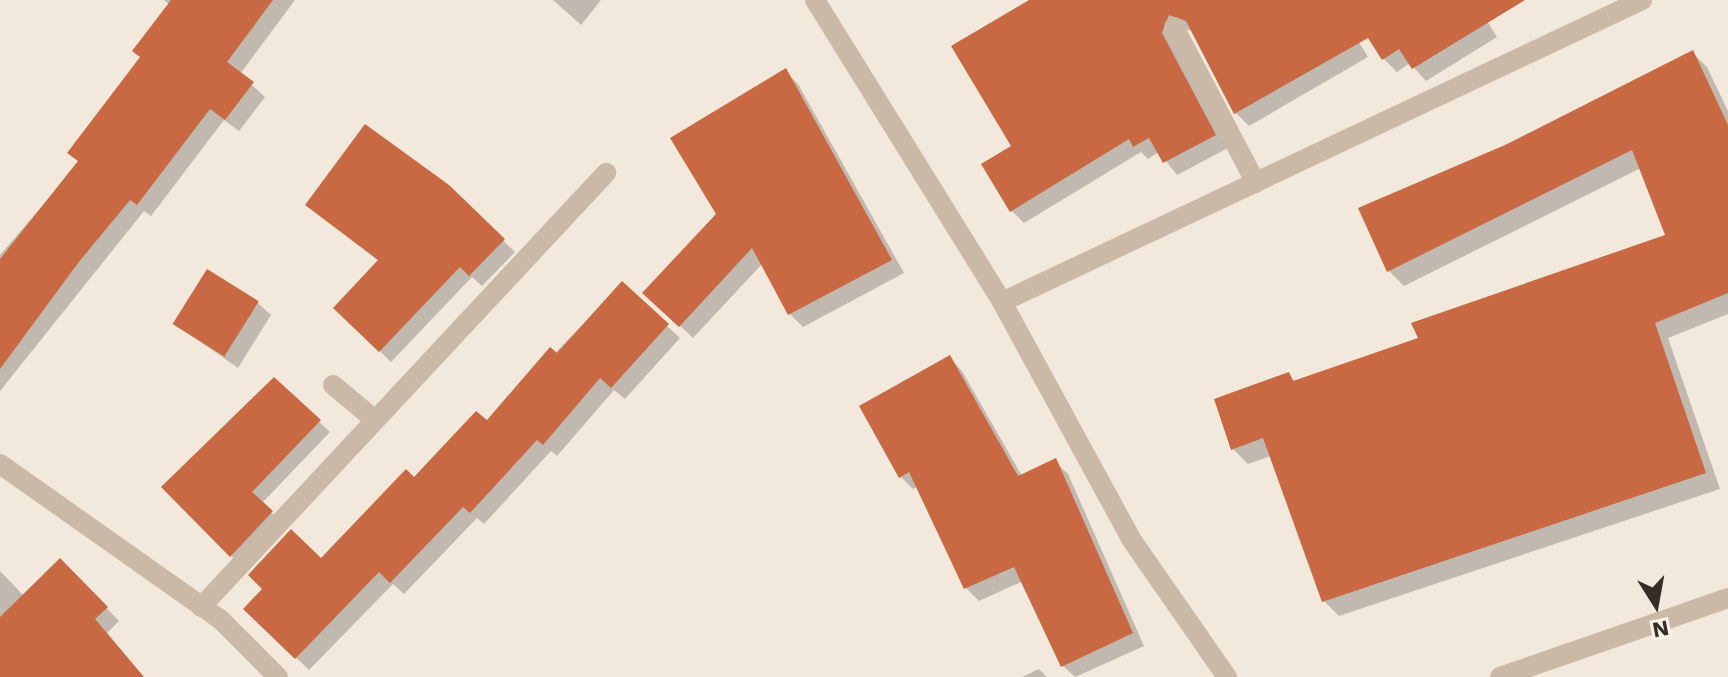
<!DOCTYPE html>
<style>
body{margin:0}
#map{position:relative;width:1728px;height:677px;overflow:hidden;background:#f2e8db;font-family:"Work Sans",sans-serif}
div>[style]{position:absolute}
.shadow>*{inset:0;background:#0003}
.building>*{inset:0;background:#c86944;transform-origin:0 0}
.minor>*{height:20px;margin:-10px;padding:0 10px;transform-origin:10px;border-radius:10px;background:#cab9a7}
span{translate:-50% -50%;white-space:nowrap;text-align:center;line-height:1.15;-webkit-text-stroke:6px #faf2e8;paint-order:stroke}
.north{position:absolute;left:1616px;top:565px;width:80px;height:80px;-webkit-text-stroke:6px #faf2e8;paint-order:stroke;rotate:169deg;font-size:22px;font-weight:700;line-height:32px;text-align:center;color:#372d28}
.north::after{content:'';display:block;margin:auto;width:28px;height:36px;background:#372d28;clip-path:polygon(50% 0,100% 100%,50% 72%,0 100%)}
</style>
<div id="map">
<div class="shadow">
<i style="clip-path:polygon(164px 0,295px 0,240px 74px,265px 97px,239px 131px,224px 120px,151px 216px,144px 211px,0 391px,0 255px,80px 162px,170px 5px)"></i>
<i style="clip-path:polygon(553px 0,601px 0,581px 25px)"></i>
<i style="clip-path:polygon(1033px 0,1333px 0,1368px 57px,1249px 126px,1236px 113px,1193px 31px,1180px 28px,1228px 148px,1177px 175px,1159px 152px,1148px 159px,1141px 152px,1024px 223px,1011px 210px,1014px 147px)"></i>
<i style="clip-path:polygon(1369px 0,1505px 0,1482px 13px,1497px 37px,1426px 81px,1410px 63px,1397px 72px,1384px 59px,1353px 10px)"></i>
<i style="clip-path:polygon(1692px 52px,1707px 67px,1728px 111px,1728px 314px,1668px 338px,1720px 489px,1339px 616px,1324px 601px,1271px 456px,1248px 464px,1233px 449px,1289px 375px,1296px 382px,1420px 339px,1668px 236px,1641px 168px,1404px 286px,1389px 271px,1360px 209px,1506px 147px)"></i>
<i style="clip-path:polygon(785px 71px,798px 84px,904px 273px,803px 327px,790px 314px,763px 263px,693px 338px,658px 305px,719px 214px)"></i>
<i style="clip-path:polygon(448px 187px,515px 252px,482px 286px,472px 277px,391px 362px,336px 308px,380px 262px,308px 205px)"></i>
<i style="clip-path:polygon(622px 284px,680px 338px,625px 399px,614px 390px,557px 456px,551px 451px,484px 524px,477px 518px,404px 594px,393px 584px,309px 670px,246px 609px,321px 561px,487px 423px)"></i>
<i style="clip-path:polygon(258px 303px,271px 315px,238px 368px,175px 324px)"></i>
<i style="clip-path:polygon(950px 358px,962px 371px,1022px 476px,1055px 461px,1068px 474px,1144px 646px,1075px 677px,1063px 666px,1023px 581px,979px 601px,966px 588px,918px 486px,913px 489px,900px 476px)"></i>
<i style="clip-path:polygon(274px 379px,330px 432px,262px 503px,282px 523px,242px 566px,163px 487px)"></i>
<i style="clip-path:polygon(60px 560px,119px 621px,107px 633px,143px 677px,0 677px,0 571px,24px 596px)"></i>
<i style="clip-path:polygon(1039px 669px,1047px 677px,1022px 677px)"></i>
</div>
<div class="building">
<i style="clip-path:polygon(171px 0,273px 0,227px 62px,254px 82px,225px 120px,210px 109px,137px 205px,130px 200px,78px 263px,0 369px,0 259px,78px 161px,67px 153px,140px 57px,132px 51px)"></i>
<i style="clip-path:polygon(1029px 0,1525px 0,1412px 69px,1399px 49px,1382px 60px,1368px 38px,1234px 114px,1186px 21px,1169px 15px,1162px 33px,1216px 135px,1163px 163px,1149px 138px,1133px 147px,1129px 139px,1010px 212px,981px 164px,1011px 146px,951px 46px)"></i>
<i style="clip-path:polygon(1693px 50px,1728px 125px,1728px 293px,1655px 323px,1706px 473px,1322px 602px,1263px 438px,1231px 450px,1214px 399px,1289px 372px,1293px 381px,1418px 338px,1411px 323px,1665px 235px,1632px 150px,1387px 272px,1358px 208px,1505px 145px)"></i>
<i style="clip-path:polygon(786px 68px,892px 260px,788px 315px,752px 248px,679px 327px,642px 293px,716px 214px,670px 138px)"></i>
<i style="clip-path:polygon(365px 124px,449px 185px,505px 239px,469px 276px,460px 267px,379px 352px,333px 308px,378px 260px,305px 205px)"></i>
<i style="left:207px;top:269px;width:61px;height:65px;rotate:32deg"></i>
<i style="clip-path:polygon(622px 281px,669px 324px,611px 388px,600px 378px,543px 445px,537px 440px,470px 513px,463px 507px,390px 583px,379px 572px,295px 659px,243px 609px,262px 589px,248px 575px,291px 529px,321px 558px,406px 469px,414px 477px,476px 411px,487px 420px,550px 347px,557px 353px)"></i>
<i style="clip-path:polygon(950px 355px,1018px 476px,1056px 458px,1133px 633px,1061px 667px,1014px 567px,964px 589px,909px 472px,899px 478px,859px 406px)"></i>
<i style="clip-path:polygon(274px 377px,321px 420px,252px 492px,273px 511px,230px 557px,161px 487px)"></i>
<i style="clip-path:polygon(60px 558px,108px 607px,95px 619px,144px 677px,0 677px,0 617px)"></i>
</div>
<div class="minor">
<i style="left:815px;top:0;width:355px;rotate:58.2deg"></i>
<i style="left:1002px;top:302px;width:270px;rotate:61.4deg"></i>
<i style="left:1131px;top:539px;width:168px;rotate:55.2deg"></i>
<i style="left:1174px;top:27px;width:176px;rotate:62.3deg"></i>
<i style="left:1002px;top:302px;width:708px;rotate:-25.26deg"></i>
<i style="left:333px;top:385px;width:55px;rotate:39.8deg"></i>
<i style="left:0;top:464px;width:269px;rotate:35.2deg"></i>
<i style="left:220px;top:619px;width:82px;rotate:45deg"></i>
<i style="left:201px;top:607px;width:594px;rotate:-46.98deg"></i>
<i style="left:1500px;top:677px;width:241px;rotate:-19.1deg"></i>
</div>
<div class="north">N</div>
</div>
